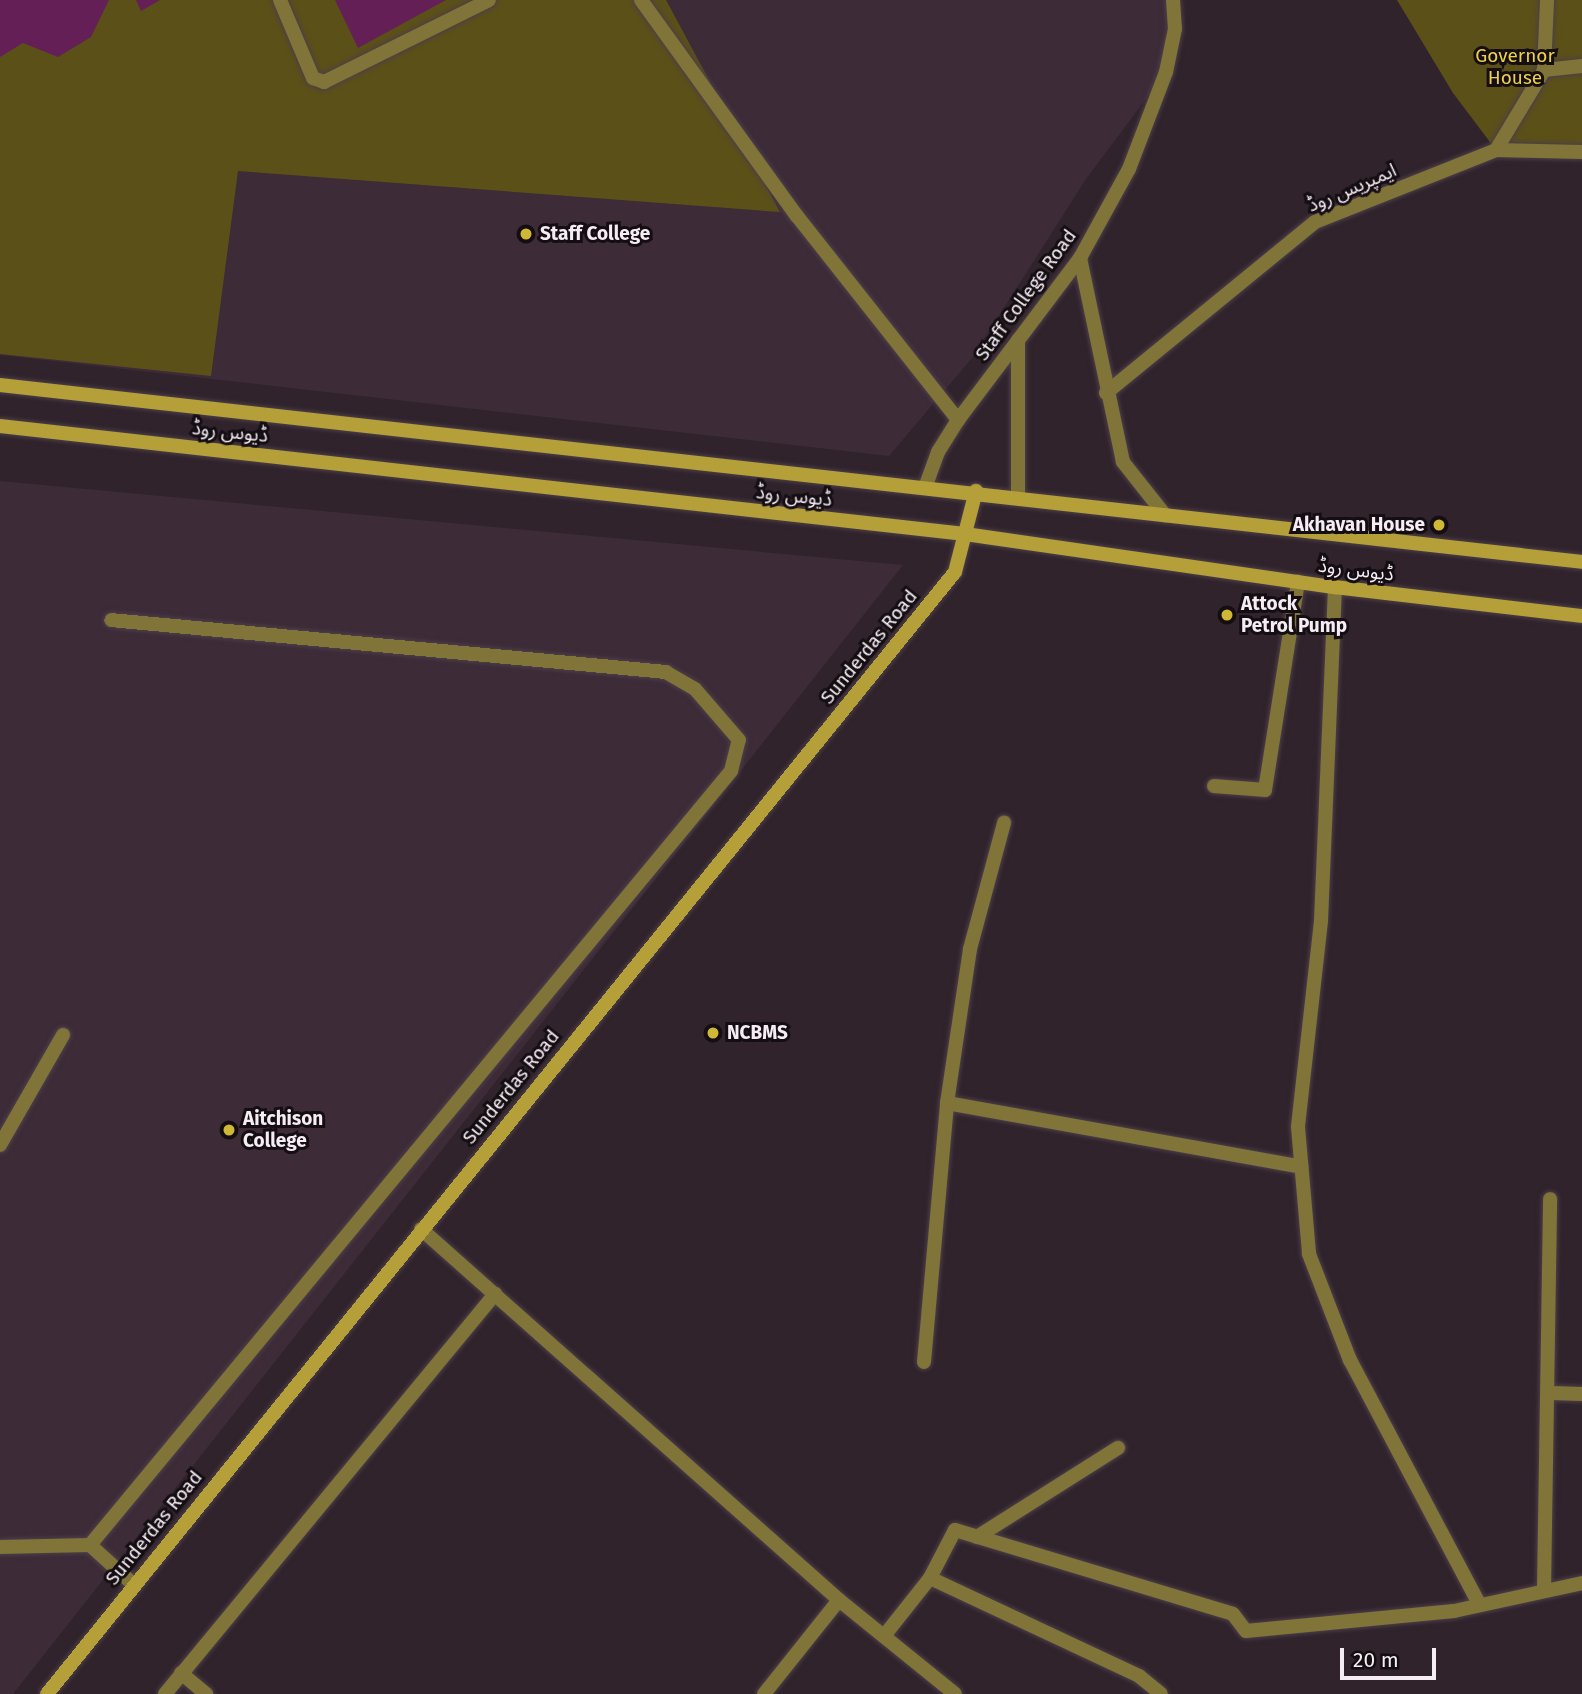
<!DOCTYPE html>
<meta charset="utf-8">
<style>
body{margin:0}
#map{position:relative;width:1582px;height:1694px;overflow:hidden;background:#30232c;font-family:"Fira Sans","Noto Sans Arabic",sans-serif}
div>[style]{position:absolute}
.built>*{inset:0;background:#3d2b38}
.green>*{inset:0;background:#5c5019}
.building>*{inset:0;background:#631f56}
.roads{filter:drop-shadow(0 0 2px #4c3f48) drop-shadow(0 0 2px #4c3f48)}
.lane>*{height:14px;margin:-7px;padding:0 7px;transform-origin:7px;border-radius:7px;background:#817439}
.street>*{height:14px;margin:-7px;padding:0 7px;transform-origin:7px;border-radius:7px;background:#817439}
.secondary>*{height:14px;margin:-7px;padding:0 7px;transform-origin:7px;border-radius:7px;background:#b49f38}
.dots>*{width:19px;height:19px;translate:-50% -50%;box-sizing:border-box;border:4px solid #140e13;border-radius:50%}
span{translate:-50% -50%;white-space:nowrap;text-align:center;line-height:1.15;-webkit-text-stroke:6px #140e13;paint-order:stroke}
.park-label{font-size:19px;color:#ecd04d}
.street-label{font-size:19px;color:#f6edf4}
.poi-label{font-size:19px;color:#f6edf4;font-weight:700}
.left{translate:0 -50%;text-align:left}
.right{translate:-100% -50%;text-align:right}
.scale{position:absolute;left:1340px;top:1648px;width:96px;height:32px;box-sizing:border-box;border:4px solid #f6edf4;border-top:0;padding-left:9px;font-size:21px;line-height:24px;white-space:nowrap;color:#f6edf4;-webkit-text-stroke:5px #140e13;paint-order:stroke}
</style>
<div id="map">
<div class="built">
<i style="clip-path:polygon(0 0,1173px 0,1166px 72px,1086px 179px,972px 358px,889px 456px,0 355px)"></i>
<i style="clip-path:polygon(0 481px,903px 565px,13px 1694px,0 1694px)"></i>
</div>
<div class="green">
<i style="clip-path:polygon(0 0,666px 0,780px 212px,238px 171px,211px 376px,0 354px)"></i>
<i style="clip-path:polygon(1397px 0,1582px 0,1582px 152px,1496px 150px,1453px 93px)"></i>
</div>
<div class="building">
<i style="clip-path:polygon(0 0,109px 0,91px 37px,58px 57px,23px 43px,0 57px)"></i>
<i style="clip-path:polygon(136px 0,160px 0,141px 11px)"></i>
<i style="clip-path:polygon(335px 0,446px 0,358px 48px)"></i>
</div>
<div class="roads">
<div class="lane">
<i style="left:280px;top:0;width:85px;rotate:67.1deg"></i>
<i style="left:313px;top:78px;width:12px;rotate:20deg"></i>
<i style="left:324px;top:82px;width:184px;rotate:-26.4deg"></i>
<i style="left:641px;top:0;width:266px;rotate:54.2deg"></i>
<i style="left:797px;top:216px;width:260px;rotate:51.7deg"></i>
<i style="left:1214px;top:786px;width:51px;rotate:4.5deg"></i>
<i style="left:1265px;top:790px;width:211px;rotate:-81deg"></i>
<i style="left:0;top:1145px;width:127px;rotate:-60.2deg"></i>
<i style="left:90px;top:1545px;width:1005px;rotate:-50.37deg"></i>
<i style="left:731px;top:771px;width:32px;rotate:-76deg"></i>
<i style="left:739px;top:740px;width:67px;rotate:-130.8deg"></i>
<i style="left:695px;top:689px;width:34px;rotate:-150deg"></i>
<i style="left:666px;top:672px;width:557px;rotate:-174.65deg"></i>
<i style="left:0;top:1547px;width:90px;rotate:-1.3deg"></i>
<i style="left:90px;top:1545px;width:58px;rotate:42.2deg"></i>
</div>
<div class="street">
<i style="left:1544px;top:70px;width:38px;rotate:-6deg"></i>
<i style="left:1496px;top:150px;width:93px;rotate:-59deg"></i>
<i style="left:1544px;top:70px;width:70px;rotate:-87.5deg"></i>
<i style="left:1080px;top:258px;width:208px;rotate:78.1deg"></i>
<i style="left:1123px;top:462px;width:68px;rotate:51.6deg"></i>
<i style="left:1018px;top:340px;width:156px;rotate:90deg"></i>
<i style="left:1106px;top:393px;width:270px;rotate:-39.3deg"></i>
<i style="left:1315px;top:222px;width:195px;rotate:-21.7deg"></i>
<i style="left:1496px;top:150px;width:86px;rotate:1.3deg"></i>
<i style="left:926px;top:485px;width:35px;rotate:-70deg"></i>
<i style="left:938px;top:452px;width:38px;rotate:-58deg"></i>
<i style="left:958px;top:420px;width:203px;rotate:-53deg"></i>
<i style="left:1080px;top:258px;width:102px;rotate:-61.2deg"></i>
<i style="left:1129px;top:169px;width:104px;rotate:-69.1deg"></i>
<i style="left:1166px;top:72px;width:44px;rotate:-78.2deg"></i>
<i style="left:1175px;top:29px;width:29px;rotate:-94deg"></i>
<i style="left:1335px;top:587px;width:334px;rotate:92.4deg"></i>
<i style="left:1321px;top:921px;width:207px;rotate:96.4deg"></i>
<i style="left:1298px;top:1127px;width:127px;rotate:85deg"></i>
<i style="left:1309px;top:1254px;width:114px;rotate:68.9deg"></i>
<i style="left:1350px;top:1360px;width:276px;rotate:62.1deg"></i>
<i style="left:947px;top:1103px;width:360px;rotate:10.2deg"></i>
<i style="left:421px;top:1229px;width:559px;rotate:41.59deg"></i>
<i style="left:839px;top:1600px;width:149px;rotate:39deg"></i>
<i style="left:924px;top:1362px;width:260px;rotate:-84.9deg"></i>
<i style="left:947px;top:1103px;width:156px;rotate:-81.5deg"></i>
<i style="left:970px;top:949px;width:131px;rotate:-74.9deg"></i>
<i style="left:1551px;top:1393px;width:31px;rotate:2deg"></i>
<i style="left:977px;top:1537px;width:167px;rotate:-32.3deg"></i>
<i style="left:930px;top:1578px;width:231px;rotate:25.1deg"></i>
<i style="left:1139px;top:1676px;width:28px;rotate:39deg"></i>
<i style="left:1544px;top:1589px;width:390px;rotate:-89.1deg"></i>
<i style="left:884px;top:1636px;width:74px;rotate:-51.6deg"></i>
<i style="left:930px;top:1578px;width:54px;rotate:-62.5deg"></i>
<i style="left:955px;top:1530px;width:290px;rotate:16.8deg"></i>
<i style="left:1233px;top:1614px;width:21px;rotate:53deg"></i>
<i style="left:1246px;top:1631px;width:209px;rotate:-5.5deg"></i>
<i style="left:1454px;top:1611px;width:131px;rotate:-12.3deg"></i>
<i style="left:181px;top:1673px;width:33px;rotate:40deg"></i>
<i style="left:165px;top:1694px;width:519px;rotate:-50.48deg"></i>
<i style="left:764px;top:1694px;width:120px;rotate:-51.4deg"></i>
</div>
<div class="secondary">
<i style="left:0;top:385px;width:1592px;rotate:6.38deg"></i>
<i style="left:0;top:426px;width:971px;rotate:6.39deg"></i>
<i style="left:965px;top:534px;width:374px;rotate:8.2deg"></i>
<i style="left:1335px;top:587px;width:249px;rotate:6.7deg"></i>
<i style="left:47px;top:1694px;width:1443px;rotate:-51.02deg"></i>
<i style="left:955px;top:572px;width:84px;rotate:-75.5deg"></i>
</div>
</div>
<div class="dots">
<i style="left:526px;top:234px;background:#d1b736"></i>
<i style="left:1439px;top:525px;background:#d1b736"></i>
<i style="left:1227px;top:615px;background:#d1b736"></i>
<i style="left:713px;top:1033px;background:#d1b736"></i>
<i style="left:229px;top:1130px;background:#d1b736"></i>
</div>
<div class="park-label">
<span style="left:1515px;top:67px">Governor<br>House</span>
</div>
<div class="street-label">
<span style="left:1352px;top:188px;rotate:-23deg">ایمپریس روڈ</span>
<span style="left:1026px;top:295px;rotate:-54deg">Staff College Road</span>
<span style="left:230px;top:432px;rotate:6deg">ڈیوس روڈ</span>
<span style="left:794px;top:496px;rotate:6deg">ڈیوس روڈ</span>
<span style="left:1356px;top:570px;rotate:7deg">ڈیوس روڈ</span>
<span style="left:869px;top:647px;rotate:-51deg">Sunderdas Road</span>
<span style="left:511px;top:1087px;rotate:-51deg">Sunderdas Road</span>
<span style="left:154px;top:1528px;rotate:-51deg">Sunderdas Road</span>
</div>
<div class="poi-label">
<span class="left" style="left:540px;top:234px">Staff College</span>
<span class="right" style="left:1425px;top:525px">Akhavan House</span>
<span class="left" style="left:1241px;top:615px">Attock<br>Petrol Pump</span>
<span class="left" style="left:727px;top:1033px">NCBMS</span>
<span class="left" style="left:243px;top:1130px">Aitchison<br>College</span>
</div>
<div class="scale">20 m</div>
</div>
